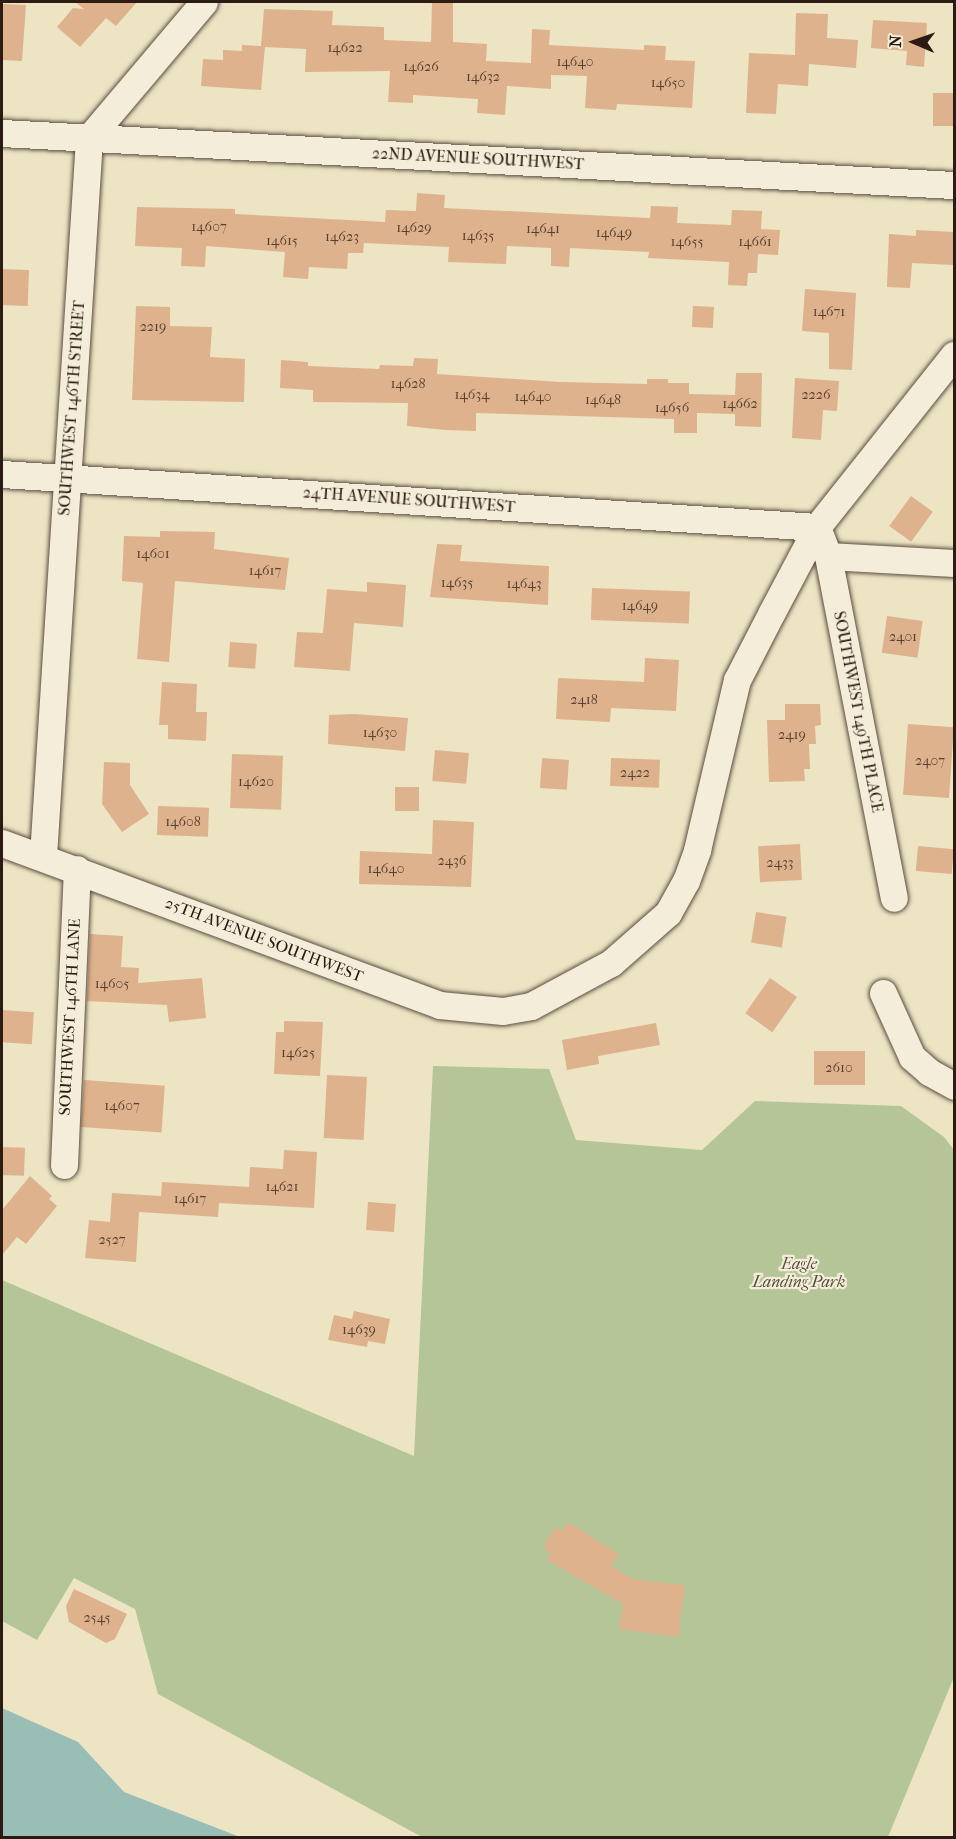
<!DOCTYPE html>
<style>
body{margin:0}
#map{position:relative;width:956px;height:1839px;overflow:hidden;background:#ede4c4;font-family:"IM FELL French Canon",serif}
div>[style]{position:absolute}
.green>*{inset:0;background:#b4c597}
.water>*{inset:0;background:#99beb6}
.building>*{inset:0;background:#ddb28c;transform-origin:0 0}
.roads{filter:drop-shadow(0 0 2px #5c4d3f) drop-shadow(0 0 2px #5c4d3f)}
.minor>*{height:27px;margin:-13.5px;padding:0 13.5px;transform-origin:13.5px;border-radius:13.5px;background:#f3edd9}
span{translate:-50% -50%;white-space:nowrap;text-align:center;line-height:1.15;-webkit-text-stroke:4.5px #f3edd9;paint-order:stroke}
.number-label{font-size:14px;color:#584131}
.number-label span{-webkit-text-stroke-width:0}
.street-label{font-size:16px;color:#2c1b13}
.park-label{font-size:16px;color:#554e3b;font-style:italic}
.frame{position:absolute;inset:0;border:3px solid #2c1b13;pointer-events:none}
.north{position:absolute;left:884px;top:12px;width:60px;height:60px;-webkit-text-stroke:4px #f3edd9;paint-order:stroke;rotate:272deg;font-size:16px;font-weight:700;line-height:24px;text-align:center;color:#2c1b13}
.north::after{content:'';display:block;margin:auto;width:21px;height:27px;background:#2c1b13;clip-path:polygon(50% 0,100% 100%,50% 72%,0 100%)}
</style>
<div id="map">
<div class="green">
<i style="clip-path:polygon(433px 1066px,549px 1069px,576px 1140px,702px 1150px,755px 1101px,901px 1106px,944px 1137px,954px 1150px,954px 1677px,888px 1837px,422px 1837px,158px 1694px,135px 1609px,74px 1578px,37px 1640px,2px 1621px,2px 1280px,414px 1456px)"></i>
</div>
<div class="water">
<i style="clip-path:polygon(2px 1708px,78px 1742px,124px 1792px,240px 1837px,2px 1837px)"></i>
</div>
<div class="building">
<i style="clip-path:polygon(75px 2px,137px 2px,116px 26px,106px 18px,80px 47px,57px 27px,73px 8px,84px 9px)"></i>
<i style="clip-path:polygon(432px 2px,453px 2px,453px 42px,487px 44px,486px 61px,531px 63px,532px 29px,550px 30px,549px 45px,644px 50px,644px 45px,666px 46px,665px 60px,695px 61px,692px 108px,617px 104px,616px 110px,585px 108px,587px 76px,551px 75px,551px 89px,507px 86px,505px 115px,477px 113px,478px 99px,413px 95px,413px 103px,388px 102px,390px 71px,305px 72px,306px 49px,265px 47px,261px 90px,201px 86px,203px 59px,223px 60px,223px 50px,242px 51px,242px 45px,261px 46px,264px 9px,333px 11px,332px 25px,384px 27px,384px 40px,431px 42px)"></i>
<i style="clip-path:polygon(2px 4px,26px 5px,22px 61px,2px 60px)"></i>
<i style="clip-path:polygon(796px 13px,828px 14px,827px 38px,858px 40px,856px 68px,809px 64px,808px 86px,778px 84px,776px 114px,746px 113px,749px 53px,795px 55px)"></i>
<i style="clip-path:polygon(873px 20px,927px 23px,924px 67px,906px 65px,907px 51px,871px 48px)"></i>
<i style="left:933px;top:93px;width:21px;height:33px"></i>
<i style="clip-path:polygon(417px 193px,445px 195px,444px 208px,650px 218px,651px 206px,678px 207px,677px 223px,731px 225px,732px 210px,762px 211px,761px 229px,780px 230px,778px 255px,758px 254px,757px 273px,748px 273px,747px 286px,728px 285px,729px 262px,648px 258px,649px 252px,570px 248px,569px 267px,551px 266px,551px 248px,507px 246px,506px 264px,448px 262px,449px 247px,364px 243px,363px 253px,348px 253px,347px 269px,309px 267px,308px 279px,283px 277px,285px 252px,206px 246px,205px 267px,181px 266px,182px 248px,135px 246px,137px 207px,235px 209px,235px 214px,385px 222px,386px 210px,416px 211px)"></i>
<i style="clip-path:polygon(916px 230px,954px 232px,953px 265px,912px 263px,910px 288px,887px 287px,889px 234px,916px 236px)"></i>
<i style="left:2px;top:269px;width:27px;height:36px;rotate:2deg"></i>
<i style="clip-path:polygon(805px 289px,856px 293px,852px 370px,829px 369px,829px 333px,802px 331px)"></i>
<i style="clip-path:polygon(136px 306px,170px 307px,170px 326px,212px 327px,210px 357px,245px 359px,244px 402px,132px 400px)"></i>
<i style="left:693px;top:306px;width:21px;height:21px;rotate:3deg"></i>
<i style="clip-path:polygon(414px 358px,438px 359px,437px 374px,560px 382px,647px 384px,647px 379px,668px 379px,668px 383px,689px 383px,689px 394px,735px 395px,736px 373px,762px 373px,761px 427px,735px 426px,735px 414px,697px 413px,697px 433px,674px 433px,674px 419px,476px 413px,476px 431px,445px 430px,407px 426px,408px 403px,313px 402px,313px 390px,280px 388px,281px 360px,308px 362px,308px 366px,379px 369px,380px 365px,413px 366px)"></i>
<i style="clip-path:polygon(795px 378px,839px 381px,837px 411px,823px 410px,821px 440px,792px 438px)"></i>
<i style="left:911px;top:496px;width:27px;height:37px;rotate:36deg"></i>
<i style="clip-path:polygon(160px 531px,215px 532px,214px 549px,289px 558px,285px 590px,175px 581px,169px 662px,137px 659px,143px 583px,122px 581px,124px 536px,160px 537px)"></i>
<i style="clip-path:polygon(437px 544px,462px 545px,460px 561px,549px 566px,548px 605px,430px 597px)"></i>
<i style="clip-path:polygon(367px 582px,406px 585px,403px 627px,354px 623px,350px 671px,294px 667px,297px 632px,323px 633px,327px 589px,367px 592px)"></i>
<i style="left:592px;top:588px;width:98px;height:32px;rotate:2deg"></i>
<i style="left:887px;top:616px;width:36px;height:37px;rotate:8deg"></i>
<i style="left:230px;top:642px;width:27px;height:25px;rotate:4deg"></i>
<i style="clip-path:polygon(645px 658px,679px 660px,676px 711px,611px 708px,610px 722px,556px 719px,558px 678px,644px 682px)"></i>
<i style="clip-path:polygon(162px 682px,197px 684px,196px 712px,207px 712px,206px 741px,168px 739px,168px 725px,159px 725px)"></i>
<i style="clip-path:polygon(785px 704px,820px 704px,821px 725px,815px 726px,816px 744px,809px 744px,810px 769px,804px 769px,805px 781px,769px 782px,767px 720px,785px 720px)"></i>
<i style="clip-path:polygon(355px 714px,408px 718px,405px 751px,328px 744px,329px 715px)"></i>
<i style="left:908px;top:724px;width:46px;height:71px;rotate:4deg"></i>
<i style="left:435px;top:750px;width:34px;height:31px;rotate:5deg"></i>
<i style="left:232px;top:754px;width:51px;height:54px;rotate:2deg"></i>
<i style="left:542px;top:758px;width:27px;height:30px;rotate:4deg"></i>
<i style="left:611px;top:758px;width:49px;height:28px;rotate:2deg"></i>
<i style="clip-path:polygon(104px 762px,130px 763px,130px 785px,149px 814px,122px 832px,102px 804px)"></i>
<i style="left:419px;top:787px;width:24px;height:24px;rotate:90deg"></i>
<i style="left:158px;top:806px;width:51px;height:29px;rotate:2deg"></i>
<i style="clip-path:polygon(433px 820px,474px 822px,471px 887px,359px 884px,360px 851px,432px 854px)"></i>
<i style="left:800px;top:844px;width:36px;height:42px;rotate:87deg"></i>
<i style="left:918px;top:846px;width:36px;height:25px;rotate:5deg"></i>
<i style="left:756px;top:912px;width:31px;height:31px;rotate:9deg"></i>
<i style="clip-path:polygon(90px 934px,123px 936px,121px 967px,139px 968px,138px 983px,202px 978px,206px 1018px,169px 1022px,167px 1005px,87px 1001px)"></i>
<i style="left:770px;top:978px;width:33px;height:43px;rotate:35deg"></i>
<i style="left:2px;top:1010px;width:32px;height:32px;rotate:4deg"></i>
<i style="clip-path:polygon(284px 1021px,323px 1022px,320px 1076px,274px 1074px,276px 1032px,284px 1032px)"></i>
<i style="clip-path:polygon(656px 1023px,660px 1045px,598px 1056px,599px 1064px,567px 1070px,562px 1040px)"></i>
<i style="left:814px;top:1051px;width:51px;height:34px"></i>
<i style="left:327px;top:1075px;width:40px;height:63px;rotate:3deg"></i>
<i style="left:84px;top:1080px;width:81px;height:47px;rotate:4deg"></i>
<i style="left:2px;top:1147px;width:23px;height:28px;rotate:2deg"></i>
<i style="clip-path:polygon(284px 1150px,317px 1152px,314px 1208px,219px 1203px,218px 1217px,139px 1212px,136px 1262px,85px 1258px,89px 1220px,110px 1222px,112px 1193px,161px 1196px,162px 1182px,249px 1187px,250px 1167px,283px 1169px)"></i>
<i style="clip-path:polygon(30px 1176px,52px 1196px,49px 1199px,57px 1206px,26px 1244px,17px 1237px,2px 1255px,2px 1210px)"></i>
<i style="left:368px;top:1202px;width:28px;height:28px;rotate:4deg"></i>
<i style="clip-path:polygon(354px 1311px,390px 1319px,385px 1344px,368px 1341px,367px 1347px,328px 1340px,334px 1315px,352px 1319px)"></i>
<i style="clip-path:polygon(568px 1522px,619px 1554px,611px 1566px,633px 1579px,685px 1585px,678px 1637px,619px 1629px,623px 1604px,547px 1560px,551px 1553px,543px 1548px,555px 1527px,562px 1531px)"></i>
<i style="clip-path:polygon(74px 1589px,127px 1614px,115px 1639px,106px 1643px,69px 1622px,66px 1606px)"></i>
</div>
<div class="roads">
<div class="minor">
<i style="left:2px;top:133px;width:953px;rotate:3.13deg"></i>
<i style="left:2px;top:474px;width:817px;rotate:3.72deg"></i>
<i style="left:817px;top:527px;width:31px;rotate:69deg"></i>
<i style="left:828px;top:556px;width:348px;rotate:79.1deg"></i>
<i style="left:828px;top:556px;width:126px;rotate:3.2deg"></i>
<i style="left:2px;top:843px;width:466px;rotate:20.3deg"></i>
<i style="left:439px;top:1005px;width:64px;rotate:5.4deg"></i>
<i style="left:503px;top:1011px;width:28px;rotate:-10deg"></i>
<i style="left:531px;top:1006px;width:91px;rotate:-28.3deg"></i>
<i style="left:611px;top:963px;width:76px;rotate:-41.3deg"></i>
<i style="left:668px;top:913px;width:37px;rotate:-61deg"></i>
<i style="left:686px;top:881px;width:33px;rotate:-70deg"></i>
<i style="left:697px;top:850px;width:175px;rotate:-76.8deg"></i>
<i style="left:737px;top:680px;width:76px;rotate:-62.8deg"></i>
<i style="left:772px;top:612px;width:96px;rotate:-62.1deg"></i>
<i style="left:817px;top:527px;width:220px;rotate:-51.5deg"></i>
<i style="left:43px;top:856px;width:719px;rotate:-86.33deg"></i>
<i style="left:89px;top:138px;width:178px;rotate:-49.8deg"></i>
<i style="left:883px;top:993px;width:70px;rotate:65.6deg"></i>
<i style="left:912px;top:1057px;width:23px;rotate:41deg"></i>
<i style="left:929px;top:1072px;width:29px;rotate:29deg"></i>
<i style="left:64px;top:1165px;width:296px;rotate:-87.5deg"></i>
</div>
</div>
<div class="number-label">
<span style="left:345px;top:48px">14622</span>
<span style="left:575px;top:62px">14640</span>
<span style="left:421px;top:67px">14626</span>
<span style="left:483px;top:77px">14632</span>
<span style="left:668px;top:83px">14650</span>
<span style="left:209px;top:227px">14607</span>
<span style="left:414px;top:228px">14629</span>
<span style="left:543px;top:229px">14641</span>
<span style="left:614px;top:233px">14649</span>
<span style="left:478px;top:236px">14635</span>
<span style="left:342px;top:237px">14623</span>
<span style="left:282px;top:241px">14615</span>
<span style="left:687px;top:242px">14655</span>
<span style="left:755px;top:242px">14661</span>
<span style="left:829px;top:312px">14671</span>
<span style="left:153px;top:327px">2219</span>
<span style="left:408px;top:384px">14628</span>
<span style="left:472px;top:395px">14634</span>
<span style="left:816px;top:395px">2226</span>
<span style="left:533px;top:397px">14640</span>
<span style="left:603px;top:400px">14648</span>
<span style="left:740px;top:404px">14662</span>
<span style="left:672px;top:408px">14656</span>
<span style="left:153px;top:554px">14601</span>
<span style="left:265px;top:571px">14617</span>
<span style="left:457px;top:583px">14635</span>
<span style="left:524px;top:584px">14643</span>
<span style="left:640px;top:606px">14649</span>
<span style="left:903px;top:637px">2401</span>
<span style="left:584px;top:700px">2418</span>
<span style="left:380px;top:733px">14630</span>
<span style="left:792px;top:735px">2419</span>
<span style="left:930px;top:761px">2407</span>
<span style="left:635px;top:773px">2422</span>
<span style="left:256px;top:782px">14620</span>
<span style="left:183px;top:822px">14608</span>
<span style="left:452px;top:861px">2436</span>
<span style="left:780px;top:863px">2433</span>
<span style="left:386px;top:869px">14640</span>
<span style="left:112px;top:984px">14605</span>
<span style="left:298px;top:1053px">14625</span>
<span style="left:839px;top:1068px">2610</span>
<span style="left:122px;top:1106px">14607</span>
<span style="left:282px;top:1187px">14621</span>
<span style="left:190px;top:1199px">14617</span>
<span style="left:112px;top:1240px">2527</span>
<span style="left:359px;top:1330px">14639</span>
<span style="left:97px;top:1618px">2545</span>
</div>
<div class="street-label">
<span style="left:478px;top:159px;rotate:3deg">22ND AVENUE SOUTHWEST</span>
<span style="left:72px;top:408px;rotate:-86deg">SOUTHWEST 146TH STREET</span>
<span style="left:409px;top:500px;rotate:4deg">24TH AVENUE SOUTHWEST</span>
<span style="left:858px;top:712px;rotate:79deg">SOUTHWEST 149TH PLACE</span>
<span style="left:264px;top:940px;rotate:21deg">25TH AVENUE SOUTHWEST</span>
<span style="left:70px;top:1017px;rotate:-87deg">SOUTHWEST 146TH LANE</span>
</div>
<div class="park-label">
<span style="left:799px;top:1273px">Eagle<br>Landing Park</span>
</div>
<div class="frame"></div>
<div class="north">N</div>
</div>
